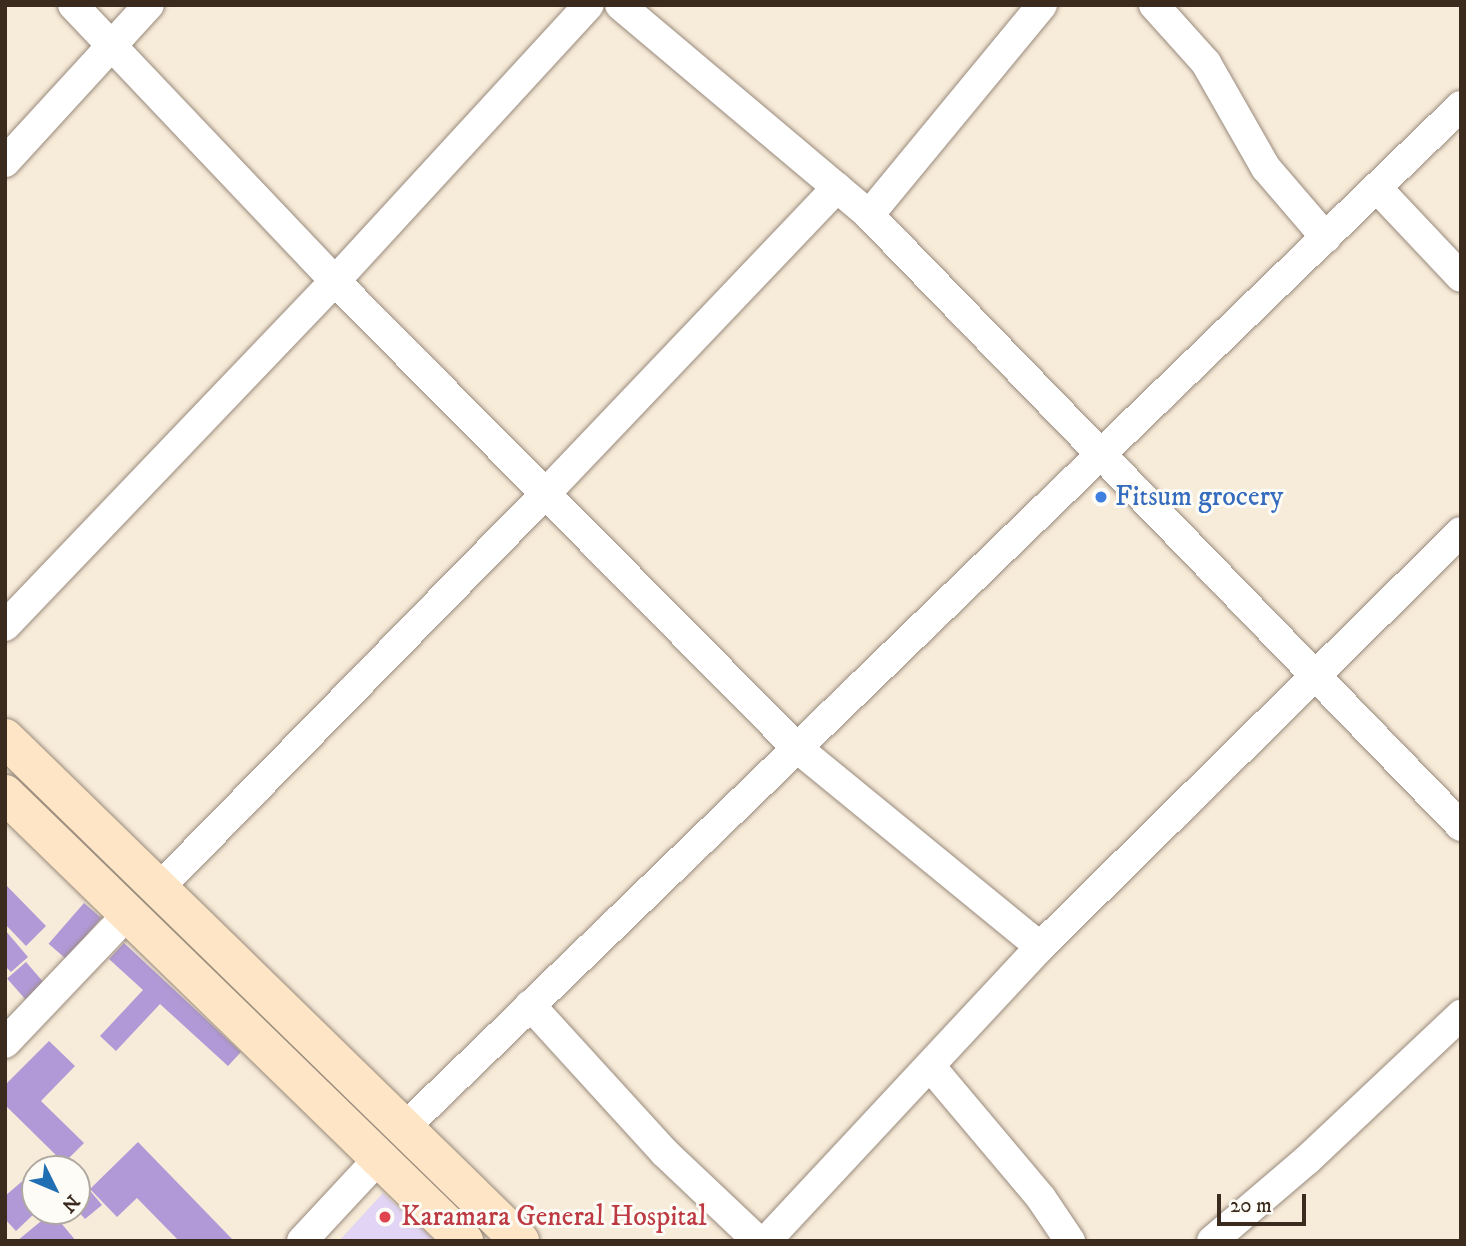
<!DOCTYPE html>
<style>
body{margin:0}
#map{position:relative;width:1466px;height:1246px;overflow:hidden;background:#f7ebd9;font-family:"IM FELL DW Pica",serif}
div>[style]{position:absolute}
.built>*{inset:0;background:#e1d4f4}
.building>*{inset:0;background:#b099d6;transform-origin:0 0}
.roads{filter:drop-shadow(0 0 2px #998a7c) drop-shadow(0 0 2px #998a7c)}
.street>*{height:30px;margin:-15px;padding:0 15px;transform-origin:15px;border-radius:15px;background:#fff}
.secondary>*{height:38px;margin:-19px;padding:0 19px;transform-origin:19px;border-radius:19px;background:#fde5c5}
.dots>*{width:19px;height:19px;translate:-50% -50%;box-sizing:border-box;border:4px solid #fdfcf7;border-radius:50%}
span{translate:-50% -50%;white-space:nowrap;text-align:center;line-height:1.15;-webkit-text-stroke:6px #fdfcf7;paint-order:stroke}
.shop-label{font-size:28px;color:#366cbe}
.left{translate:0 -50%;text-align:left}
.health-label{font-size:28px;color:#be3a42}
.frame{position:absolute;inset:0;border:7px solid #3b2a1e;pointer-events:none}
.north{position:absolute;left:21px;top:1155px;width:70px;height:70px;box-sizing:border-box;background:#fdfcf7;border:2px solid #afa8a0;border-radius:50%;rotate:133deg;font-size:19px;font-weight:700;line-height:28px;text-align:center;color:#3b2a1e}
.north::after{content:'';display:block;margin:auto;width:24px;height:32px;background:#1f6fb2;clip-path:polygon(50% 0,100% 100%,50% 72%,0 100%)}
.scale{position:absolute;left:1217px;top:1194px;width:89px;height:32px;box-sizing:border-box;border:4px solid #3b2a1e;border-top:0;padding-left:9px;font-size:21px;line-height:24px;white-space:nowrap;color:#3b2a1e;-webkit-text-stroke:5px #fdfcf7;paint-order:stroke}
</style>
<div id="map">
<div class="built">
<i style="clip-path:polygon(383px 1193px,435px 1241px,339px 1241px)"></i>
</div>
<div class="building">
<i style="clip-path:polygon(5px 884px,46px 926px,26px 946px,5px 924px)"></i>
<i style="left:84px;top:903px;width:23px;height:54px;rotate:41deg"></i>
<i style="clip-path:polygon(5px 930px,28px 957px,11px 972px,5px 966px)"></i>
<i style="clip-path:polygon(124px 943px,241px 1052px,228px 1066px,160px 1004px,116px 1051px,100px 1036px,143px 990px,109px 959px)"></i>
<i style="left:26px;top:962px;width:28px;height:25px;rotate:49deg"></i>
<i style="clip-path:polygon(49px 1041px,75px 1066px,41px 1101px,84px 1143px,64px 1163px,5px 1105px,5px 1085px)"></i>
<i style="clip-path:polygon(138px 1142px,234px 1241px,179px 1241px,137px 1198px,117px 1217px,90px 1189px)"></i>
<i style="clip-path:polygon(26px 1178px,35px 1188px,37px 1211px,16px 1231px,5px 1219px,5px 1196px)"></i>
<i style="clip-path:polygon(87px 1187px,102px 1205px,85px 1219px,77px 1210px,77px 1195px)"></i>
<i style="clip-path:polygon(52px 1212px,76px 1241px,17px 1241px)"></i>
</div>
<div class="roads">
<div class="street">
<i style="left:73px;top:5px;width:381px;rotate:46.5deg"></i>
<i style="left:335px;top:281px;width:655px;rotate:45.31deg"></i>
<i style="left:796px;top:747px;width:315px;rotate:39.3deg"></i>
<i style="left:620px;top:5px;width:326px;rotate:40.1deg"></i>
<i style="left:869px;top:215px;width:851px;rotate:45.9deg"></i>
<i style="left:1154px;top:5px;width:78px;rotate:48.1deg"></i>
<i style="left:1206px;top:63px;width:121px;rotate:60.3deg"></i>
<i style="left:1266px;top:168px;width:92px;rotate:49.4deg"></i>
<i style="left:5px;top:162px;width:213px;rotate:-47.5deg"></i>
<i style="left:1377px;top:188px;width:122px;rotate:46.7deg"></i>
<i style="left:869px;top:215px;width:272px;rotate:-50.5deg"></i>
<i style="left:5px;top:626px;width:477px;rotate:-46.3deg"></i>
<i style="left:335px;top:281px;width:375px;rotate:-47.4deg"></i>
<i style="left:157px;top:890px;width:556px;rotate:-45.58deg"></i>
<i style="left:546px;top:493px;width:422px;rotate:-46.4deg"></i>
<i style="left:530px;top:1005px;width:200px;rotate:47.6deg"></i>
<i style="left:665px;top:1153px;width:128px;rotate:43.4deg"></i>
<i style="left:5px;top:1043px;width:178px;rotate:-46.4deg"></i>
<i style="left:930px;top:1066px;width:172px;rotate:49.9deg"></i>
<i style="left:1041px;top:1198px;width:52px;rotate:56deg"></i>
<i style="left:402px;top:1130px;width:1473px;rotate:-44.04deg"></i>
<i style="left:302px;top:1241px;width:113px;rotate:-47.1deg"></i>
<i style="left:766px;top:1241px;width:402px;rotate:-47deg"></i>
<i style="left:1040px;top:947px;width:591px;rotate:-44.59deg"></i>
<i style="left:1212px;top:1241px;width:125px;rotate:-40.5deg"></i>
<i style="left:1307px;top:1160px;width:212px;rotate:-43.3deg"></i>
</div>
<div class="secondary">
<i style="left:5px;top:738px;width:720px;rotate:44.32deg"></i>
<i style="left:5px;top:794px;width:641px;rotate:44.24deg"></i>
</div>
</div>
<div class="dots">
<i style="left:1101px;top:497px;background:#3f7fe0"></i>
<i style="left:385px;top:1217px;background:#e0444e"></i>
</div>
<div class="shop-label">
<span class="left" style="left:1115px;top:497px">Fitsum grocery</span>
</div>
<div class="health-label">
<span class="left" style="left:401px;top:1217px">Karamara General Hospital</span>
</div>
<div class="frame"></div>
<div class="north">N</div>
<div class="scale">20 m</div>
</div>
